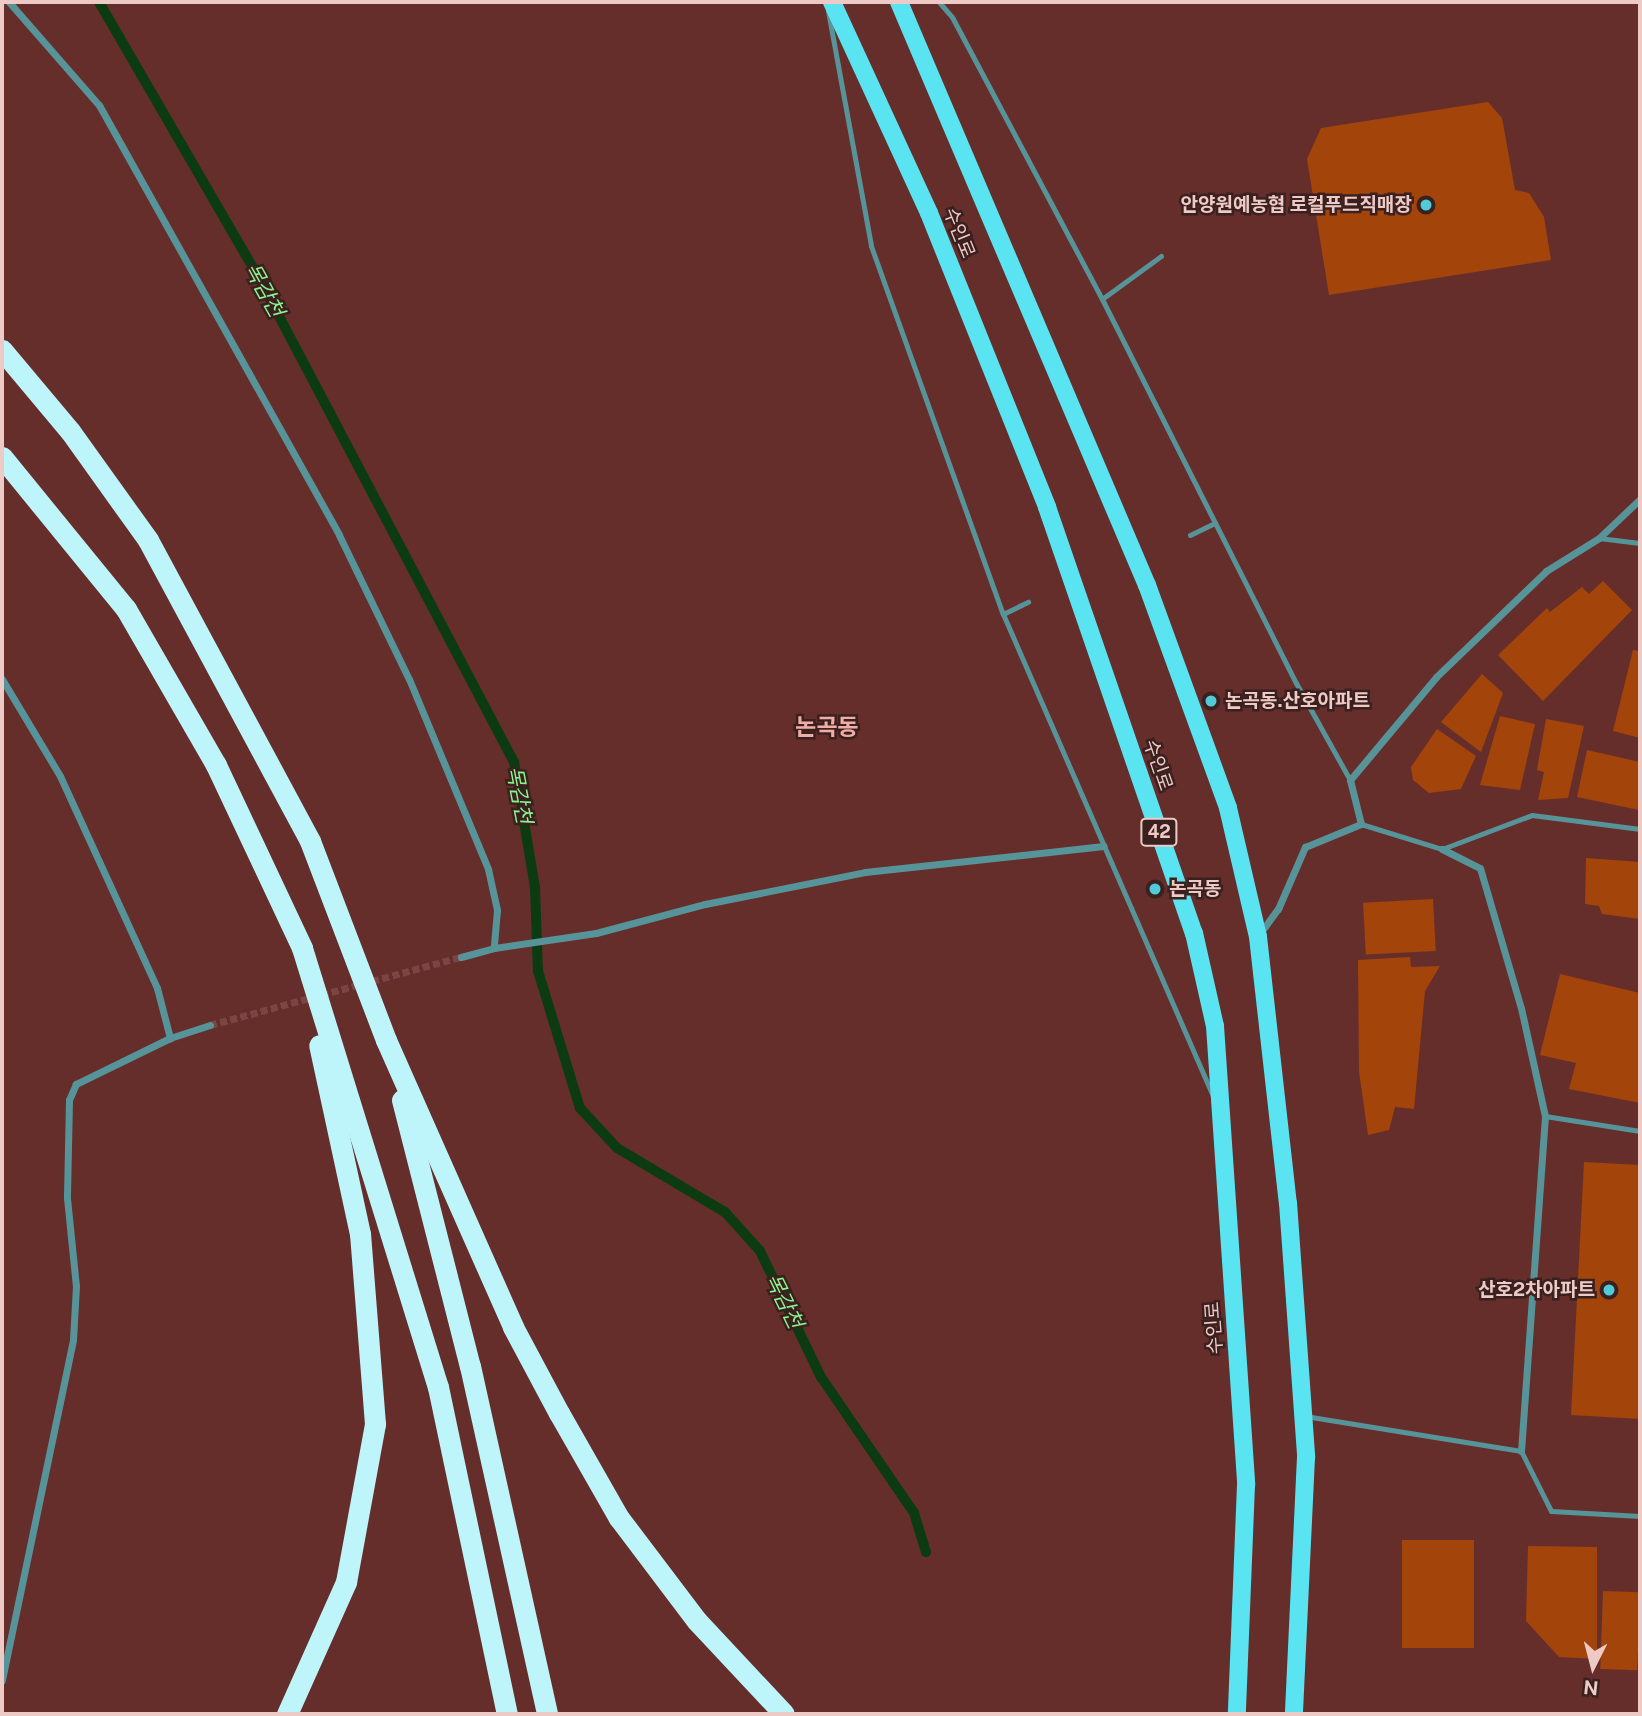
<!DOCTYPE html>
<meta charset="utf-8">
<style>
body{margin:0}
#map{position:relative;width:1642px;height:1716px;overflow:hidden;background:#662e2b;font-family:"Public Sans","Noto Sans KR",sans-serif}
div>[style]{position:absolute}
.stream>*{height:10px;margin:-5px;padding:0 5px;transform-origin:5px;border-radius:5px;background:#0d3b11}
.building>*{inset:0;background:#a3440b;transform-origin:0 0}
.minor-tunnel>*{height:7px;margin-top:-3.5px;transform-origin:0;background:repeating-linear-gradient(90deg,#7a4542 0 7px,transparent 0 10.5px)}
.service>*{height:5px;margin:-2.5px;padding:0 2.5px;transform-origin:2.5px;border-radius:2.5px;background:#57949a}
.minor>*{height:7px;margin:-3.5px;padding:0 3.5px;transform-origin:3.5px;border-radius:3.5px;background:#57949a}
.primary>*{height:18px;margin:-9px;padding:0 9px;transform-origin:9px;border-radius:9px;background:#5ae4f2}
.motorway>*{height:21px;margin:-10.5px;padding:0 10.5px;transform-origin:10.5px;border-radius:10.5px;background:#bef5fb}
.dots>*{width:19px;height:19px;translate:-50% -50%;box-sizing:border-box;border:4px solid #3a201e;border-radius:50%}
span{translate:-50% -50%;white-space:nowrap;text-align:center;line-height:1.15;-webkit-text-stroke:5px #3a201e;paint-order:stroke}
.shield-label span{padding:2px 5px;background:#3a201e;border:2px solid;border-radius:5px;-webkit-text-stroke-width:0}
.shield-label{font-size:18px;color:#eecac7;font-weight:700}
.poi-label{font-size:19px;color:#eecac7;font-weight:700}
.right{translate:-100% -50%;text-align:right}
.left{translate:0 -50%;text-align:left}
.street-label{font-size:19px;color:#eecac7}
.water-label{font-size:21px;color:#8af48d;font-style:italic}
.quarter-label{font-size:23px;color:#f0aca6;font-weight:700}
.frame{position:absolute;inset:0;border:4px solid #eecac7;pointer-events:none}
.north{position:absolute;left:1558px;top:1632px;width:70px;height:70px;-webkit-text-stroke:5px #3a201e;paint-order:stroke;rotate:186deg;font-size:19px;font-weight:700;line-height:28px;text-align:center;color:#eecac7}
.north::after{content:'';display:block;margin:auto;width:24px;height:32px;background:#eecac7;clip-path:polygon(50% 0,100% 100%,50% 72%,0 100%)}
</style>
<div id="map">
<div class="stream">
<i style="left:99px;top:2px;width:323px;rotate:59.9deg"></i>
<i style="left:261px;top:282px;width:543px;rotate:62.21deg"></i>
<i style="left:514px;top:762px;width:127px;rotate:80.5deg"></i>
<i style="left:535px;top:887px;width:84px;rotate:88deg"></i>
<i style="left:538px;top:971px;width:143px;rotate:73deg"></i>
<i style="left:580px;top:1108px;width:54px;rotate:47.2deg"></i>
<i style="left:617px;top:1148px;width:126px;rotate:30.7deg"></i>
<i style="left:725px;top:1212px;width:52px;rotate:48.1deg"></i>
<i style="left:760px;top:1251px;width:140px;rotate:64.2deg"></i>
<i style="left:821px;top:1377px;width:165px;rotate:55.6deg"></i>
<i style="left:914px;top:1513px;width:41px;rotate:72.9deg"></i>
</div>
<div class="building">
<i style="clip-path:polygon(1488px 102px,1502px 118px,1515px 190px,1529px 193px,1544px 217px,1551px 260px,1329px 295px,1307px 159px,1321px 128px)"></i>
<i style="clip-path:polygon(1603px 581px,1632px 610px,1543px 701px,1498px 655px,1547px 608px,1550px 612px,1582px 587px,1589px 594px)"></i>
<i style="clip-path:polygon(1633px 650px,1640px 651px,1640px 738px,1613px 731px)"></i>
<i style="clip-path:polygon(1482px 674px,1503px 693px,1481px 752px,1441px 722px)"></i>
<i style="clip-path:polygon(1500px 716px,1535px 724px,1520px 790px,1480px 785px)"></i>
<i style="clip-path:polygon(1546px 719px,1584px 726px,1568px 798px,1538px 800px,1544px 772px,1537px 770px)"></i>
<i style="clip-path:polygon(1437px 729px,1476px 756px,1461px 789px,1429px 793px,1413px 780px,1411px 767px)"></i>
<i style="clip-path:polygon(1587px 750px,1640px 762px,1639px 810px,1577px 797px)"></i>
<i style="clip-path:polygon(1586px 858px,1640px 862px,1640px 919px,1602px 914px,1599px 906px,1585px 904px)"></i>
<i style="left:1433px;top:899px;width:52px;height:70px;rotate:87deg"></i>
<i style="clip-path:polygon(1410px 957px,1411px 967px,1440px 966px,1425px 991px,1414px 1109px,1395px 1107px,1389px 1130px,1368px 1135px,1359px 1072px,1358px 960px)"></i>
<i style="clip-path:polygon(1560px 974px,1640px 993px,1640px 1103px,1569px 1089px,1576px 1063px,1540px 1055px)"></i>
<i style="clip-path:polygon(1584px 1162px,1640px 1165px,1640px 1419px,1571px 1415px)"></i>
<i style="left:1402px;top:1540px;width:72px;height:108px"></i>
<i style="clip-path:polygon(1528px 1546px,1597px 1547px,1597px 1659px,1559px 1657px,1526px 1621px)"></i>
<i style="left:1603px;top:1591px;width:37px;height:78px;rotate:2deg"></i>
</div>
<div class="minor-tunnel">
<i style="left:210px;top:1025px;width:260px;rotate:-15.2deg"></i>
</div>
<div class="service">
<i style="left:939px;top:2px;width:20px;rotate:49deg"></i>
<i style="left:952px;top:17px;width:319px;rotate:62deg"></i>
<i style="left:1102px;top:299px;width:430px;rotate:63.2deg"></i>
<i style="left:1296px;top:683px;width:111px;rotate:60.9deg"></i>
<i style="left:828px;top:11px;width:239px;rotate:79.6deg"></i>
<i style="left:871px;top:246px;width:391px;rotate:70.3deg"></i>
<i style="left:1003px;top:614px;width:526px;rotate:66.46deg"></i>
<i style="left:1102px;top:299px;width:73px;rotate:-36.1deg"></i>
<i style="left:1190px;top:535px;width:28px;rotate:-26deg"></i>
<i style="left:1599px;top:538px;width:41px;rotate:7deg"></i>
<i style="left:1003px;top:614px;width:28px;rotate:-26deg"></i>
<i style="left:1361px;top:824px;width:85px;rotate:17.2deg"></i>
<i style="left:1442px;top:849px;width:96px;rotate:-20.7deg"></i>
<i style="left:1532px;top:815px;width:109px;rotate:7.4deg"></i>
<i style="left:1545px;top:1116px;width:96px;rotate:9deg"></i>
<i style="left:1305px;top:1416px;width:219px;rotate:9.2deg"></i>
<i style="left:1521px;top:1451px;width:67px;rotate:63.4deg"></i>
<i style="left:1551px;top:1511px;width:89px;rotate:3.2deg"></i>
</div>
<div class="minor">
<i style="left:9px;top:2px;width:137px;rotate:48.9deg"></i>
<i style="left:99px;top:105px;width:492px;rotate:60.8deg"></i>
<i style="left:339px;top:535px;width:160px;rotate:64.1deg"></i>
<i style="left:409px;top:679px;width:206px;rotate:67.4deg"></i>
<i style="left:488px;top:869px;width:42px;rotate:77.6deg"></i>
<i style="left:497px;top:910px;width:38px;rotate:95deg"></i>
<i style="left:494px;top:948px;width:103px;rotate:-8.4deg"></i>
<i style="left:596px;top:933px;width:113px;rotate:-14.9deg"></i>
<i style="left:705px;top:904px;width:163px;rotate:-11.3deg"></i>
<i style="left:865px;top:872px;width:240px;rotate:-6.2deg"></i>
<i style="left:2px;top:679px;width:113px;rotate:59.1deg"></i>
<i style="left:60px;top:776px;width:233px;rotate:65.4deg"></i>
<i style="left:157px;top:988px;width:52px;rotate:75.4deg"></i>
<i style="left:170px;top:1038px;width:105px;rotate:153.9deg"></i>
<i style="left:76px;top:1084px;width:17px;rotate:114deg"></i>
<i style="left:69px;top:1100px;width:98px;rotate:91.2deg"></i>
<i style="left:67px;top:1198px;width:88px;rotate:84.2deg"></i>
<i style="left:76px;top:1286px;width:54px;rotate:93.2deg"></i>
<i style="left:73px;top:1340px;width:348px;rotate:101.8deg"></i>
<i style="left:1442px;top:849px;width:42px;rotate:26.6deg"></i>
<i style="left:1480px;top:868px;width:146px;rotate:73.7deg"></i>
<i style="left:1521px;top:1008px;width:111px;rotate:77.5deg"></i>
<i style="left:1545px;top:1116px;width:336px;rotate:94.1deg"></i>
<i style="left:1261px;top:932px;width:29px;rotate:-54deg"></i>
<i style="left:1278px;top:909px;width:68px;rotate:-66.5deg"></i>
<i style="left:1305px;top:847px;width:61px;rotate:-22.3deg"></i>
<i style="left:1361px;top:824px;width:45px;rotate:-104deg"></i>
<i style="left:1350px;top:780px;width:134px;rotate:-50.1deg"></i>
<i style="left:1436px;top:677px;width:153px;rotate:-43.9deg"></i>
<i style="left:1546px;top:571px;width:62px;rotate:-31.9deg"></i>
<i style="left:1599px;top:538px;width:57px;rotate:-43.6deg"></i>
<i style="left:461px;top:957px;width:34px;rotate:-15deg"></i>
<i style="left:170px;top:1038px;width:42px;rotate:-18deg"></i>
</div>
<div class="primary">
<i style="left:832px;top:2px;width:232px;rotate:65.3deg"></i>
<i style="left:929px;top:213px;width:317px;rotate:68.1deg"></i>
<i style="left:1047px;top:507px;width:451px;rotate:71deg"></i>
<i style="left:1194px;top:933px;width:95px;rotate:77.3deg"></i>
<i style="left:1215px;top:1026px;width:460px;rotate:86.1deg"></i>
<i style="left:1246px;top:1485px;width:229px;rotate:92.3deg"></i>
<i style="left:899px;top:2px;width:634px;rotate:66.96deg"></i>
<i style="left:1147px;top:585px;width:237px;rotate:70deg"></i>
<i style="left:1228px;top:808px;width:132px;rotate:76.9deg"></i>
<i style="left:1258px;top:937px;width:268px;rotate:83.6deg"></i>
<i style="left:1288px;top:1203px;width:255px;rotate:85.9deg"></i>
<i style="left:1306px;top:1457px;width:257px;rotate:92.7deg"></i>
</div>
<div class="motorway">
<i style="left:2px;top:350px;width:106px;rotate:50deg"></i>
<i style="left:70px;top:431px;width:134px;rotate:54.4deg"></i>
<i style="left:148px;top:540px;width:342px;rotate:61.7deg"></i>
<i style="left:310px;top:841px;width:213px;rotate:69.1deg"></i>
<i style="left:386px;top:1040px;width:314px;rotate:66.1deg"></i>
<i style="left:513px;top:1327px;width:98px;rotate:61.9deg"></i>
<i style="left:559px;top:1413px;width:121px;rotate:60.3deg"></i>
<i style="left:619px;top:1518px;width:129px;rotate:52.9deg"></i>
<i style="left:697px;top:1621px;width:127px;rotate:46.9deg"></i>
<i style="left:2px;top:457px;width:196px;rotate:50.8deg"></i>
<i style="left:126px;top:609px;width:180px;rotate:60deg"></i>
<i style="left:216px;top:765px;width:202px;rotate:64.8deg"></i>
<i style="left:302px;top:948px;width:460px;rotate:72.8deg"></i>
<i style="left:438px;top:1387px;width:334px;rotate:78.1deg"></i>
<i style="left:402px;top:1100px;width:275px;rotate:75.7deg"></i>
<i style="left:470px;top:1366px;width:356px;rotate:77.5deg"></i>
<i style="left:287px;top:1714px;width:145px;rotate:-65.9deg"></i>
<i style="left:346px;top:1582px;width:161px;rotate:-79.6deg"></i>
<i style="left:375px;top:1424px;width:191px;rotate:-94.5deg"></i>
<i style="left:360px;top:1234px;width:193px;rotate:-102.2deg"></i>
</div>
<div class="dots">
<i style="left:1426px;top:205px;background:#52cbd8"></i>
<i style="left:1211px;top:701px;background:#52cbd8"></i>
<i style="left:1155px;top:889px;background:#52cbd8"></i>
<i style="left:1609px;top:1290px;background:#52cbd8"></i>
</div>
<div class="shield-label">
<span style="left:1159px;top:832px">42</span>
</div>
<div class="poi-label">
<span class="right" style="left:1412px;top:205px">안양원예농협 로컬푸드직매장</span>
<span class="left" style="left:1225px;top:701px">논곡동.산호아파트</span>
<span class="left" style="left:1169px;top:889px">논곡동</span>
<span class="right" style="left:1595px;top:1290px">산호2차아파트</span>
</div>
<div class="street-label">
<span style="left:959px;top:233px;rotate:68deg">수인로</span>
<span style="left:1158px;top:765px;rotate:71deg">수인로</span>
<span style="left:1214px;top:1328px;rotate:-94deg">수인로</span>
</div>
<div class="water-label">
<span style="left:264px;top:290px;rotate:61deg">목감천</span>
<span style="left:519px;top:795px;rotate:79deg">목감천</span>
<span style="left:784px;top:1301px;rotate:64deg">목감천</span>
</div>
<div class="quarter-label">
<span style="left:827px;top:727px">논곡동</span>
</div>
<div class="frame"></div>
<div class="north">N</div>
</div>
